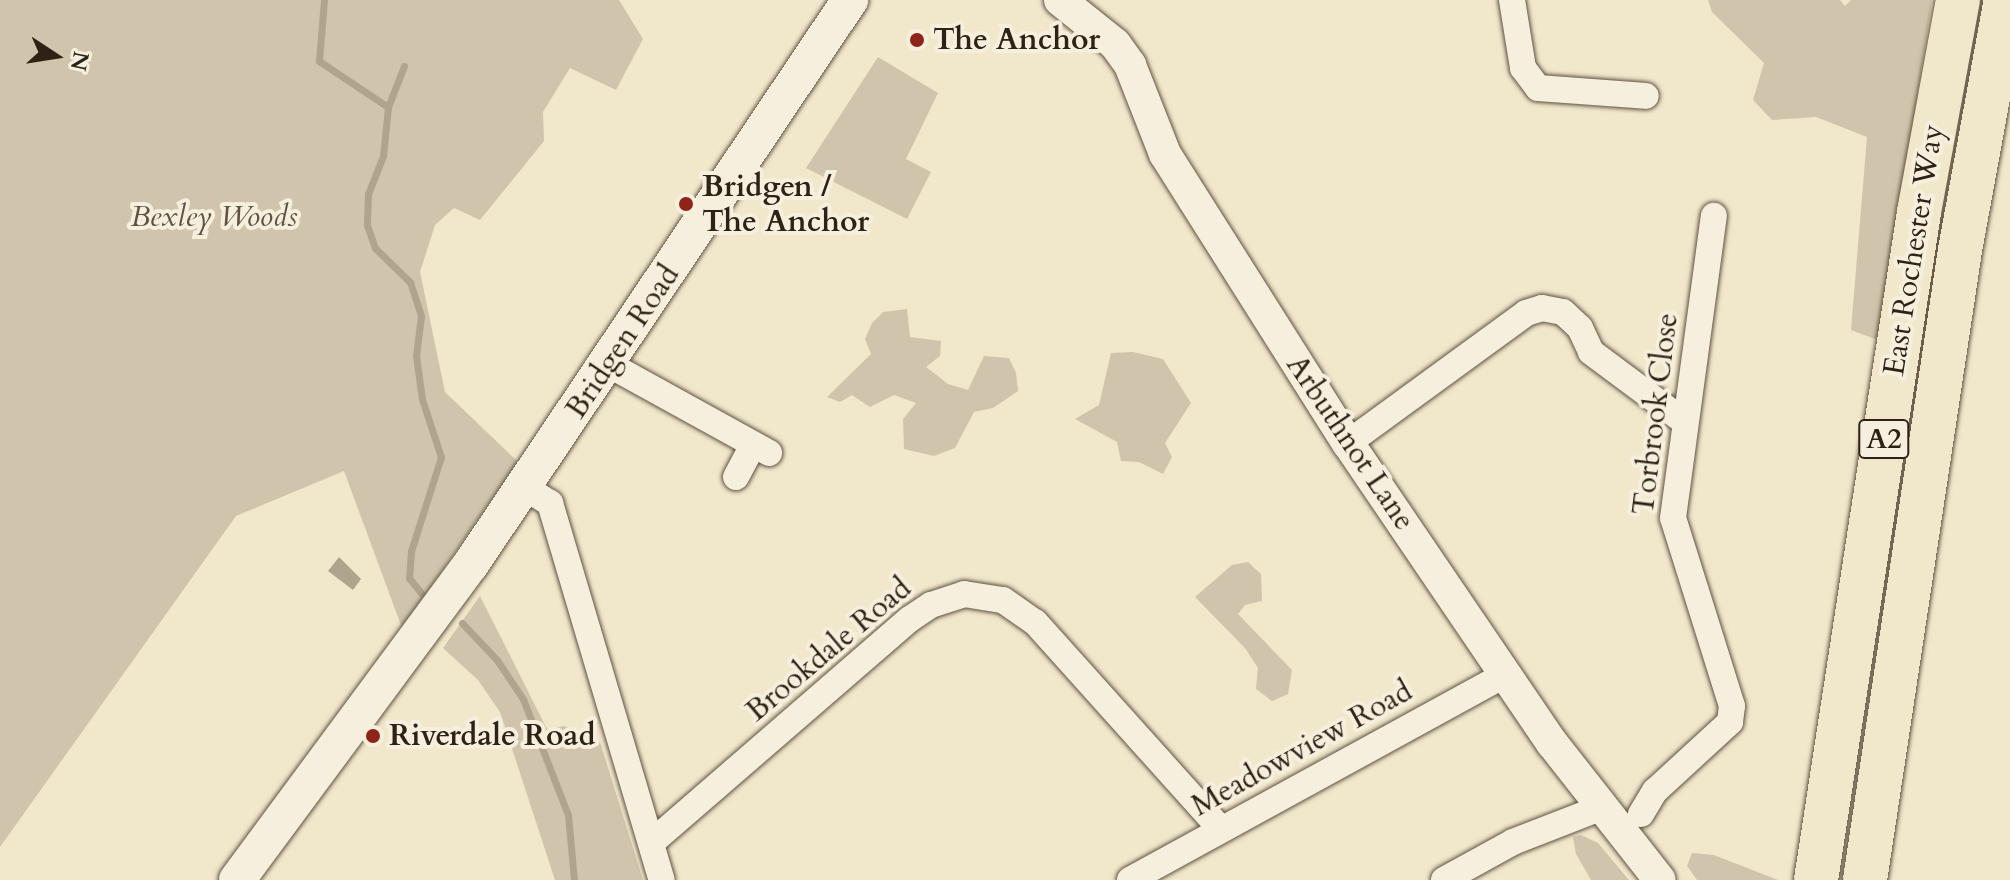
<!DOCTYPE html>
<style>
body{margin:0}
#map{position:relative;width:2010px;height:880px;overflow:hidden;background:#f1e7cb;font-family:Cardo,serif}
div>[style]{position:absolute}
.green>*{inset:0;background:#d0c5ac}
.water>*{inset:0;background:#afa48d}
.stream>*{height:7px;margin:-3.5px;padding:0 3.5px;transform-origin:3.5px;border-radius:3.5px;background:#afa48d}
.roads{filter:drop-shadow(0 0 2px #5f5242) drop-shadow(0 0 2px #5f5242)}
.minor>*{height:26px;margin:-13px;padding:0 13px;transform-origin:13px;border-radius:13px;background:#f6efdd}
.tertiary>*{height:32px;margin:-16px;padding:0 16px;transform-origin:16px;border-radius:16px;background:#f6efdd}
.secondary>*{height:36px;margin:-18px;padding:0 18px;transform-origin:18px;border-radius:18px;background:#f6efdd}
.trunk>*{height:44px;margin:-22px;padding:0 22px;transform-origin:22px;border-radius:22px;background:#f1e7cb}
.dots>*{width:22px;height:22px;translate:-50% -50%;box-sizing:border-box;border:4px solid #f6efdd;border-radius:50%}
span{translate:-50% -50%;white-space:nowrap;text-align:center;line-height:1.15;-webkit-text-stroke:8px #f6efdd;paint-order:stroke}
.shield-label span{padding:2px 6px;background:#f6efdd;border:2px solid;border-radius:6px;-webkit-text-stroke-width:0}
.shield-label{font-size:28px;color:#2e2115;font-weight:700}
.poi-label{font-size:30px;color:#2e2115;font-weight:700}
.left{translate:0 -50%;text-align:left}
.park-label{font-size:30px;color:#5f5242;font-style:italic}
.street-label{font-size:30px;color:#2e2115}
.north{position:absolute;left:16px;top:16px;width:80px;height:80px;-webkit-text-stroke:6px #f6efdd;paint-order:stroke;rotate:102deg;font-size:22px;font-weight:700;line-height:32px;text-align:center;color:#2e2115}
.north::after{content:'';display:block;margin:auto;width:28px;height:36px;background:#2e2115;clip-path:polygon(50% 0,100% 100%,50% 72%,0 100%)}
</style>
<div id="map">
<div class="green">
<i style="clip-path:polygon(0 0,619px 0,643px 39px,616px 90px,570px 68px,543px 112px,544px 141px,480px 220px,454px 208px,435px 225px,420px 272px,445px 392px,518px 462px,402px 628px,344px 471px,236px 516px,0 847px)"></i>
<i style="clip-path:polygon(1708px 0,1840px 0,1845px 6px,1851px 0,1932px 0,1880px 341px,1851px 330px,1867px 137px,1816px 117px,1772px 120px,1753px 100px,1764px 63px,1712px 12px)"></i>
<i style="clip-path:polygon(878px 57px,938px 93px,906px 159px,931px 172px,907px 219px,806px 168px)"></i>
<i style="clip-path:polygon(907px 309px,910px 337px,941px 341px,940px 356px,926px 367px,948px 384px,968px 390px,984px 356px,1009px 358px,1016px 373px,1018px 391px,993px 408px,974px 412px,955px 448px,934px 456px,904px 449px,903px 419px,916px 403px,894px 395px,870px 407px,852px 395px,840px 402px,827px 397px,871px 354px,865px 339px,872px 323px,883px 312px)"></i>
<i style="clip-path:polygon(1133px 352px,1163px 359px,1191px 403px,1165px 443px,1172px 457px,1163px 474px,1139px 462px,1121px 461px,1117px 442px,1075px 419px,1099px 405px,1111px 353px)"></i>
<i style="clip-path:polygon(1248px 562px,1261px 574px,1262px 601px,1245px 605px,1238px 614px,1292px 670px,1288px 694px,1272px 701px,1256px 689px,1258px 668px,1245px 648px,1195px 597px,1232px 565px)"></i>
<i style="clip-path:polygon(480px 596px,547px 729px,564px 726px,600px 742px,643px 880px,555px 880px,500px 712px,478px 680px,443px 648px)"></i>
<i style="clip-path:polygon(1581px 835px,1598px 843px,1629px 880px,1591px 880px,1576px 854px,1573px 837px)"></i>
<i style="clip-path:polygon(1692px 853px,1714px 855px,1778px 880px,1697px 880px,1687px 866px)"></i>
</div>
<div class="water">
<i style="clip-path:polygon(339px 557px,361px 579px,353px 590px,328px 571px)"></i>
</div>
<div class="stream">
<i style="left:324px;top:0;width:61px;rotate:94.7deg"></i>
<i style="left:319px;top:61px;width:83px;rotate:33.7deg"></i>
<i style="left:388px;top:107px;width:49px;rotate:95.8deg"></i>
<i style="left:383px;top:156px;width:41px;rotate:111.5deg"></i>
<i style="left:368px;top:194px;width:31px;rotate:92deg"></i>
<i style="left:367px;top:225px;width:24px;rotate:71deg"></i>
<i style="left:375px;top:248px;width:49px;rotate:44.2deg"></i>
<i style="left:410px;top:282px;width:36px;rotate:72deg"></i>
<i style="left:421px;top:316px;width:40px;rotate:97.1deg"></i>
<i style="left:416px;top:356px;width:43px;rotate:82.1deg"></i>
<i style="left:422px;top:399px;width:61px;rotate:71.9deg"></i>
<i style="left:441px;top:457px;width:99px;rotate:107.7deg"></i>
<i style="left:411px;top:551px;width:27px;rotate:94deg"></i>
<i style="left:409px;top:578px;width:19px;rotate:51deg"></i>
<i style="left:388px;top:107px;width:44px;rotate:-68.7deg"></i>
<i style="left:462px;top:623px;width:51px;rotate:46.6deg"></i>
<i style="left:497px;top:660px;width:47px;rotate:56.3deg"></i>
<i style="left:523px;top:699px;width:124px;rotate:68.8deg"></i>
<i style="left:568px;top:815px;width:65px;rotate:84.7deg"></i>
</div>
<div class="roads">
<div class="minor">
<i style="left:1512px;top:0;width:69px;rotate:80.8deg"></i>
<i style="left:1523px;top:68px;width:25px;rotate:53deg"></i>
<i style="left:1538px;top:88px;width:108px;rotate:4.2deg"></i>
<i style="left:608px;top:364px;width:184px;rotate:28.9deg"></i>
<i style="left:1348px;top:443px;width:220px;rotate:-36.1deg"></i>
<i style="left:1526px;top:313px;width:17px;rotate:-17deg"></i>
<i style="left:1542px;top:308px;width:21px;rotate:11deg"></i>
<i style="left:1563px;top:312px;width:23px;rotate:43deg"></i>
<i style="left:1580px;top:328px;width:26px;rotate:65deg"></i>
<i style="left:1591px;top:352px;width:117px;rotate:36.7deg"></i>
<i style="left:736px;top:477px;width:36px;rotate:-62deg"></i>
<i style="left:524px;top:487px;width:31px;rotate:32deg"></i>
<i style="left:550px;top:503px;width:393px;rotate:73.5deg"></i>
<i style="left:1641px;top:814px;width:27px;rotate:-59deg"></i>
<i style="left:1655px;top:791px;width:102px;rotate:-42.6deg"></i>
<i style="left:1730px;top:722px;width:16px;rotate:-83deg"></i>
<i style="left:1732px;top:706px;width:197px;rotate:-107.4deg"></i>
<i style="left:1673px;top:518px;width:305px;rotate:-82.3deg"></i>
<i style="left:651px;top:843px;width:342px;rotate:-40.9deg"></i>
<i style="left:910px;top:619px;width:25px;rotate:-34deg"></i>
<i style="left:931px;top:605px;width:35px;rotate:-18deg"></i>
<i style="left:964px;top:594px;width:39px;rotate:9deg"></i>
<i style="left:1003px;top:600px;width:39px;rotate:35deg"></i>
<i style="left:1035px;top:622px;width:278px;rotate:48.1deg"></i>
<i style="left:1130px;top:880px;width:426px;rotate:-28.7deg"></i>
<i style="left:1444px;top:880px;width:79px;rotate:-28.8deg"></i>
<i style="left:1513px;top:842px;width:93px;rotate:-21.3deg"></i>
</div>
<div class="tertiary">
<i style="left:1060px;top:0;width:70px;rotate:38.7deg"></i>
<i style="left:1115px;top:44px;width:26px;rotate:54deg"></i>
<i style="left:1130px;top:65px;width:96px;rotate:68.5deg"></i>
<i style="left:1165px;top:154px;width:342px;rotate:57.7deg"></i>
<i style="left:1348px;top:443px;width:363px;rotate:55.8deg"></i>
<i style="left:1552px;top:743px;width:174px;rotate:51.8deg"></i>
</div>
<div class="secondary">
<i style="left:237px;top:880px;width:393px;rotate:-53.5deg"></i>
<i style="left:471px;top:564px;width:680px;rotate:-56.1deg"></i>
</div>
<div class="trunk">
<i style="left:1816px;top:880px;width:676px;rotate:-81.23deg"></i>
<i style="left:1919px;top:212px;width:216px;rotate:-79.6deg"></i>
<i style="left:1865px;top:880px;width:637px;rotate:-81.42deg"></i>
<i style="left:1960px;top:250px;width:254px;rotate:-79.6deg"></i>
</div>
</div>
<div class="dots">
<i style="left:917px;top:40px;background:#8f2418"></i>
<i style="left:686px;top:204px;background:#8f2418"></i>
<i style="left:373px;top:736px;background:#8f2418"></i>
</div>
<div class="shield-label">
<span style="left:1884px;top:439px">A2</span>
</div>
<div class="poi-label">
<span class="left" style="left:933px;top:40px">The Anchor</span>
<span class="left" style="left:702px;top:204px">Bridgen /<br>The Anchor</span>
<span class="left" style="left:389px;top:736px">Riverdale Road</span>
</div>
<div class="park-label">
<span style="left:214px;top:217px">Bexley Woods</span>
</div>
<div class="street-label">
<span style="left:1914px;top:250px;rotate:-81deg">East Rochester Way</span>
<span style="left:623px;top:342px;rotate:-56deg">Bridgen Road</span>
<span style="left:1656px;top:414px;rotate:-83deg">Torbrook Close</span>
<span style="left:1350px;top:443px;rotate:56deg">Arbuthnot Lane</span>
<span style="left:829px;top:650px;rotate:-40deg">Brookdale Road</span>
<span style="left:1302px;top:749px;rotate:-29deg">Meadowview Road</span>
</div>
<div class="north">N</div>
</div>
